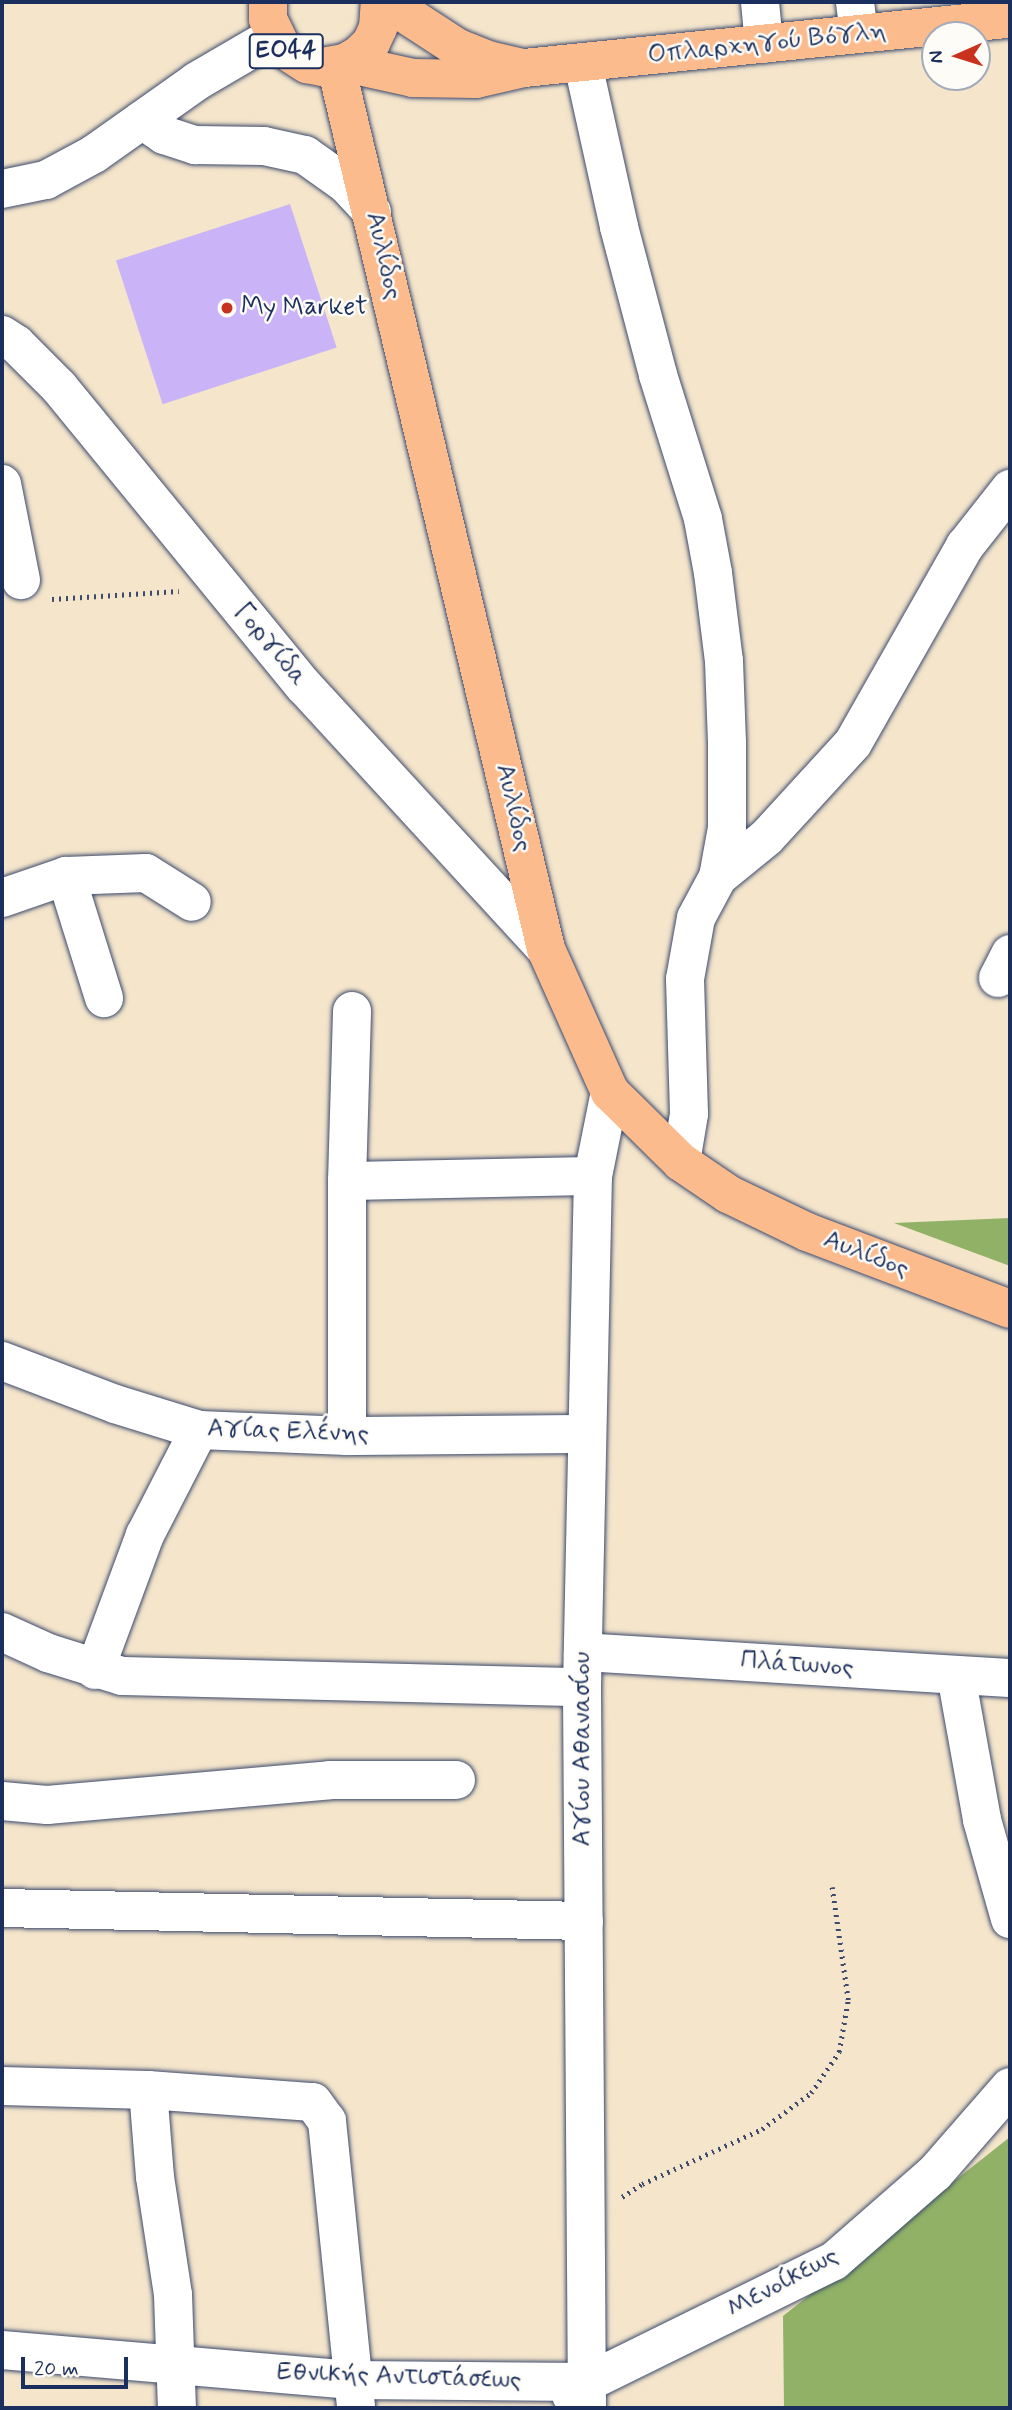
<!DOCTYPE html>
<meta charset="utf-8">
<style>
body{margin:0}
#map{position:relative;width:1012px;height:2410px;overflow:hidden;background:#f4e5cb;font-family:Mynerve,sans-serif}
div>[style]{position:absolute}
.forest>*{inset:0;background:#91b266}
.building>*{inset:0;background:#cab4f7;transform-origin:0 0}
.path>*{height:4.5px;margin-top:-2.25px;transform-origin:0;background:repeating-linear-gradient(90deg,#3c4a6e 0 2px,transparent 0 7px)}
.roads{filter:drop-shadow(0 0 2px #3c4a6e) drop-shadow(0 0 2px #3c4a6e)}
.minor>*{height:38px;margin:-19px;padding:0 19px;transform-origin:19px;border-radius:19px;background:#fff}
.major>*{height:38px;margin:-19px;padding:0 19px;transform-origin:19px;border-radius:19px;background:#fbbb8d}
.dots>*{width:19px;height:19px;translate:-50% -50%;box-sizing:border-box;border:4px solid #fdfcf7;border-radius:50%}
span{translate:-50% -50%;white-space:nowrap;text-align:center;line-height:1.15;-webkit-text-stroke:5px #fdfcf7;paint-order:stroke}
.shield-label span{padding:2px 5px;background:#fdfcf7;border:2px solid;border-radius:5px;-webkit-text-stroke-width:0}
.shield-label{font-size:24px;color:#1b2f5e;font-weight:700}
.street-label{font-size:26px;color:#1b2f5e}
.poi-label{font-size:26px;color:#1b2f5e}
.left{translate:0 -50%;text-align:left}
.frame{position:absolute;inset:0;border:4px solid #1b2f5e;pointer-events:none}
.north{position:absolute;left:921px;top:21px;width:70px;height:70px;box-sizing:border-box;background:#fdfcf7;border:2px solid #a3aaba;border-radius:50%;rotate:267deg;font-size:19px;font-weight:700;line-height:28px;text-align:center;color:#1b2f5e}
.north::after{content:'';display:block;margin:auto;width:24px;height:32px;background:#c8321e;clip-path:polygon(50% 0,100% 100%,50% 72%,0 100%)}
.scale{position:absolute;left:21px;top:2357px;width:107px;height:32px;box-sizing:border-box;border:4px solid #1b2f5e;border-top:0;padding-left:9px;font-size:21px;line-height:24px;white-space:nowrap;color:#1b2f5e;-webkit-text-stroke:5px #fdfcf7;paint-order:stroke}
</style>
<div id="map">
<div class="forest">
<i style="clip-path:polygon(1010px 1218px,1010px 1266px,894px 1223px)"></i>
<i style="clip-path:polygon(1010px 2137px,1010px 2408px,784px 2408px,783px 2316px)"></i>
</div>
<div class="building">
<i style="left:290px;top:204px;width:151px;height:183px;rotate:72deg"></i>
</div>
<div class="path">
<i style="left:52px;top:599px;width:127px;rotate:-3.6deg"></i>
<i style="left:622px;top:2197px;width:24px;rotate:-33deg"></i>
<i style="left:642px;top:2184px;width:132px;rotate:-24.6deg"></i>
<i style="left:762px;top:2129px;width:61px;rotate:-36.3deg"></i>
<i style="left:811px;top:2093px;width:50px;rotate:-55.7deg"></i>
<i style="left:839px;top:2052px;width:53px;rotate:-80.2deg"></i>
<i style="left:848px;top:2000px;width:114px;rotate:-98.1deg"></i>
</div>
<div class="roads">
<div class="minor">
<i style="left:760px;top:2px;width:42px;rotate:84.6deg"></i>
<i style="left:855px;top:2px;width:32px;rotate:83deg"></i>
<i style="left:583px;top:64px;width:167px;rotate:77.5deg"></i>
<i style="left:619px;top:227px;width:153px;rotate:75.2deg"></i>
<i style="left:658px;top:375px;width:151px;rotate:72.6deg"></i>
<i style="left:703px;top:519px;width:55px;rotate:79.5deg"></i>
<i style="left:713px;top:573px;width:89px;rotate:82.9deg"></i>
<i style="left:724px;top:661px;width:81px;rotate:87.9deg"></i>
<i style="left:727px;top:742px;width:86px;rotate:90deg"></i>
<i style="left:727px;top:828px;width:50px;rotate:100.4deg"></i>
<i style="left:142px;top:120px;width:27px;rotate:34deg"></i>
<i style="left:164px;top:135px;width:33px;rotate:18deg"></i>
<i style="left:195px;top:145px;width:69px;rotate:0.8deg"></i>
<i style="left:264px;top:146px;width:42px;rotate:12.4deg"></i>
<i style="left:305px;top:155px;width:50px;rotate:35.3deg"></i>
<i style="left:346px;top:184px;width:38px;rotate:47deg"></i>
<i style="left:2px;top:189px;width:45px;rotate:-11.6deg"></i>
<i style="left:46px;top:180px;width:55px;rotate:-28.4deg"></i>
<i style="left:94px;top:154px;width:126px;rotate:-35.3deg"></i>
<i style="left:197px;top:81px;width:89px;rotate:-30.3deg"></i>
<i style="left:2px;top:335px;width:17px;rotate:33deg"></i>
<i style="left:16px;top:344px;width:61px;rotate:45deg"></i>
<i style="left:59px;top:387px;width:387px;rotate:50.7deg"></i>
<i style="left:304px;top:686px;width:357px;rotate:47.4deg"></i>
<i style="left:2px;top:484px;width:98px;rotate:78.8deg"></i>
<i style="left:66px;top:876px;width:128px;rotate:72.7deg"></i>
<i style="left:2px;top:898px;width:68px;rotate:-19deg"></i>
<i style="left:66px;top:876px;width:80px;rotate:-2.1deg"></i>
<i style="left:146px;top:873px;width:54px;rotate:32.2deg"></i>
<i style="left:998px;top:978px;width:27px;rotate:-63deg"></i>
<i style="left:681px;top:1162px;width:49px;rotate:-80.5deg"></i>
<i style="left:689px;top:1114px;width:135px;rotate:-91.7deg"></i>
<i style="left:685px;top:979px;width:62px;rotate:-79.8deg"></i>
<i style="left:696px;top:918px;width:47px;rotate:-61.8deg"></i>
<i style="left:718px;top:877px;width:63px;rotate:-39.2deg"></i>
<i style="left:767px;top:837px;width:127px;rotate:-47.5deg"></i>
<i style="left:853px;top:743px;width:227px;rotate:-60.4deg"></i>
<i style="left:965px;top:546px;width:73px;rotate:-51.7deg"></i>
<i style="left:347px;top:1181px;width:246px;rotate:-1.2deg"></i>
<i style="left:2px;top:1361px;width:121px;rotate:20.8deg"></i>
<i style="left:115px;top:1404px;width:88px;rotate:17.2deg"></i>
<i style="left:199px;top:1430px;width:148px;rotate:2.3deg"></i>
<i style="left:347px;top:1436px;width:239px;rotate:-0.5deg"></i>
<i style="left:347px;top:1436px;width:255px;rotate:-90deg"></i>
<i style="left:347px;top:1181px;width:170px;rotate:-88.3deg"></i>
<i style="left:2px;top:1632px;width:51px;rotate:24.5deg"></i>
<i style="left:48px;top:1653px;width:77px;rotate:17.3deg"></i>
<i style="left:122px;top:1676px;width:460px;rotate:1.4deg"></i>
<i style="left:583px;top:1652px;width:428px;rotate:3.5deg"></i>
<i style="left:95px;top:1670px;width:144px;rotate:-69.7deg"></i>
<i style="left:145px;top:1535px;width:118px;rotate:-62.8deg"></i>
<i style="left:956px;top:1675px;width:147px;rotate:79.8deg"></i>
<i style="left:982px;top:1820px;width:103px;rotate:74.2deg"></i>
<i style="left:2px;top:1801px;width:45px;rotate:5.1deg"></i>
<i style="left:47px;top:1805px;width:284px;rotate:-5deg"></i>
<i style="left:330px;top:1780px;width:126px"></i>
<i style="left:2px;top:1908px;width:582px;rotate:1.28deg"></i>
<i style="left:2px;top:2086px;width:146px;rotate:1.6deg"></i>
<i style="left:148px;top:2090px;width:165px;rotate:4.2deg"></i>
<i style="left:313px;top:2102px;width:24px;rotate:54deg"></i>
<i style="left:327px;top:2121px;width:288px;rotate:84.2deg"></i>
<i style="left:148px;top:2090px;width:87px;rotate:85.4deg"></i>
<i style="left:155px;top:2177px;width:119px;rotate:81.3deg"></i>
<i style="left:173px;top:2295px;width:113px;rotate:88deg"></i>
<i style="left:2px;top:2350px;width:351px;rotate:4.9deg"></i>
<i style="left:352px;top:2380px;width:236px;rotate:0.5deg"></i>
<i style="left:571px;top:2395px;width:21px;rotate:-37deg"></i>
<i style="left:588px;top:2382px;width:274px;rotate:-26.2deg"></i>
<i style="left:834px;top:2261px;width:134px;rotate:-41.1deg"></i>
<i style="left:935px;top:2173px;width:114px;rotate:-48.9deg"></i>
<i style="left:587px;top:2408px;width:721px;rotate:-90.4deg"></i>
<i style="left:582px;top:1687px;width:511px;rotate:-88.77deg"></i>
<i style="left:593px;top:1176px;width:86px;rotate:-78.6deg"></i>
</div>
<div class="major">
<i style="left:268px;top:2px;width:17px;rotate:90deg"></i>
<i style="left:268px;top:19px;width:32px;rotate:64deg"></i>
<i style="left:282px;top:48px;width:30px;rotate:33deg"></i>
<i style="left:307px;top:64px;width:15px;rotate:11deg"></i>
<i style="left:322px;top:67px;width:23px;rotate:-10deg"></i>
<i style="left:345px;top:63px;width:16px;rotate:-30deg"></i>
<i style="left:359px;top:55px;width:17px;rotate:-45deg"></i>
<i style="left:371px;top:43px;width:17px;rotate:-65deg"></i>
<i style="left:378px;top:28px;width:26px;rotate:-86deg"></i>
<i style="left:387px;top:2px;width:82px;rotate:33.1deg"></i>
<i style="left:456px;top:47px;width:35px;rotate:22deg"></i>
<i style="left:488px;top:60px;width:32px;rotate:13deg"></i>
<i style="left:345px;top:63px;width:70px;rotate:12.4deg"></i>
<i style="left:413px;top:78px;width:63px;rotate:0.9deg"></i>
<i style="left:476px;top:79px;width:49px;rotate:-12.9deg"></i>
<i style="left:524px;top:68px;width:488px;rotate:-5.8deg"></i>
<i style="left:336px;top:66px;width:908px;rotate:76.62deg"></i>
<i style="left:546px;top:949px;width:157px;rotate:65.9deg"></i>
<i style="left:610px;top:1092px;width:100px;rotate:44.6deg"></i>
<i style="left:681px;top:1162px;width:57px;rotate:34.2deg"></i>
<i style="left:728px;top:1194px;width:88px;rotate:25.7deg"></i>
<i style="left:807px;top:1232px;width:217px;rotate:20.8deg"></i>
</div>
</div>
<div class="dots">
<i style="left:227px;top:308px;background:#c8321e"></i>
</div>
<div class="shield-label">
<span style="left:286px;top:51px">ΕΟ44</span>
</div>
<div class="street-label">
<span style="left:767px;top:44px;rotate:-6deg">Οπλαρχηγού Βόγλη</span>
<span style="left:383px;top:256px;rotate:77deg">Αυλίδος</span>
<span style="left:270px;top:645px;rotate:50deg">Γοργίδα</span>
<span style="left:513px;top:808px;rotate:77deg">Αυλίδος</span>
<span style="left:866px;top:1255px;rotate:21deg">Αυλίδος</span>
<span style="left:288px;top:1432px;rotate:2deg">Αγίας Ελένης</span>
<span style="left:797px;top:1665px;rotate:4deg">Πλάτωνος</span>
<span style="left:583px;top:1749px;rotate:-90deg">Αγίου Αθανασίου</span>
<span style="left:783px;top:2283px;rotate:-28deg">Μενοίκεως</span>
<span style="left:399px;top:2377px;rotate:2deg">Εθνικής Αντιστάσεως</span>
</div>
<div class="poi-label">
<span class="left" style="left:241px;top:308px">My Market</span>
</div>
<div class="frame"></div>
<div class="north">N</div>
<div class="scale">20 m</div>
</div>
